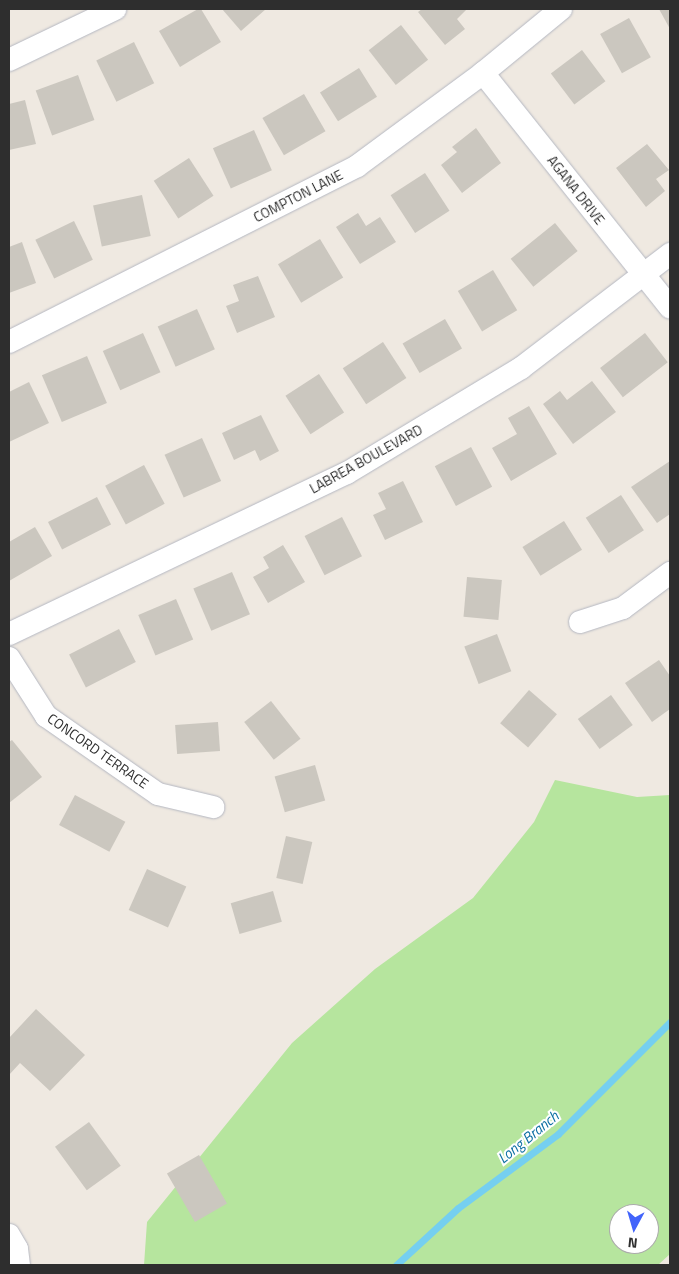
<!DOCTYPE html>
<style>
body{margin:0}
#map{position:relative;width:679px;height:1274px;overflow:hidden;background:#efe9e1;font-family:"Titillium Web",sans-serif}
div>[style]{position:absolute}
.green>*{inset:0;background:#b6e59e}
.stream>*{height:7px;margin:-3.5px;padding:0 3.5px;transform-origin:3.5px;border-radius:3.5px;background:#75cff0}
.building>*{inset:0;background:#cbc7bf;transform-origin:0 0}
.roads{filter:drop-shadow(0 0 1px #b4b7c1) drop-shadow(0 0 1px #b4b7c1)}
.minor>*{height:22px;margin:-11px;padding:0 11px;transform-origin:11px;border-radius:11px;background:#fff}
span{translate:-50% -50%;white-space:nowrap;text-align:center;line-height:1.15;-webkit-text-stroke:4px #fff;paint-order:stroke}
.street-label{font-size:14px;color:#2e2e2e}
.water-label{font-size:15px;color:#0d6fa3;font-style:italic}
.frame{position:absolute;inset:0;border:10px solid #2e2e2e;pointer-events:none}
.north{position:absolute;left:609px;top:1204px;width:50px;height:50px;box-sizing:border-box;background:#fff;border:1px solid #ababab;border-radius:50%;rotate:186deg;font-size:14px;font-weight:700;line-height:20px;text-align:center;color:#2e2e2e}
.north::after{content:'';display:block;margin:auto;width:18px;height:22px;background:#4264fb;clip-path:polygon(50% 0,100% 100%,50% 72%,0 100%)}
</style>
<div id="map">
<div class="green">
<i style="clip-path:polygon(evenodd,555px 780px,637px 797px,670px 795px,670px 1254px,658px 1265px,144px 1265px,147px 1222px,292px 1043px,375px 969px,473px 898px,534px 822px,555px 780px,619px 1214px,649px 1214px,649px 1244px,619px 1244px,619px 1214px)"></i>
</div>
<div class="stream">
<i style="left:396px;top:1265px;width:84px;rotate:-42.6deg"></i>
<i style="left:458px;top:1208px;width:124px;rotate:-36.5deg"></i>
<i style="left:558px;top:1134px;width:158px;rotate:-45deg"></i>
</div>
<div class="building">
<i style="clip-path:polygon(198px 9px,201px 9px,221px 42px,180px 67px,159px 31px)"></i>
<i style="clip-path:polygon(222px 9px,266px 9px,241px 31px)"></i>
<i style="clip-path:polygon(422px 9px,467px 9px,457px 19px,465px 29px,445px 45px,418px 12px)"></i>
<i style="clip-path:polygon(659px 9px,670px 9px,670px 29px)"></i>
<i style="left:629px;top:18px;width:45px;height:33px;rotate:61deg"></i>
<i style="left:401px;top:25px;width:44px;height:41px;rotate:52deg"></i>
<i style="left:134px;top:42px;width:46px;height:42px;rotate:64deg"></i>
<i style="left:582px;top:50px;width:39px;height:39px;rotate:53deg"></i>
<i style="left:359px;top:68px;width:34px;height:46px;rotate:58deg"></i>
<i style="left:78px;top:75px;width:48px;height:45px;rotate:70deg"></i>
<i style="left:304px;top:94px;width:43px;height:48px;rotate:60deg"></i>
<i style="clip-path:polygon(25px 100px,36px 144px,9px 150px,9px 104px)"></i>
<i style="clip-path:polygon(476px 128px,501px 163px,462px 193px,441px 165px,457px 152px,452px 147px)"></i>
<i style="left:254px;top:130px;width:44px;height:45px;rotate:66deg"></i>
<i style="clip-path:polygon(647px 144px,669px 170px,656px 179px,665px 191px,646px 207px,616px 168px)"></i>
<i style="left:189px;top:158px;width:45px;height:42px;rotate:57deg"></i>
<i style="left:425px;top:173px;width:45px;height:41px;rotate:57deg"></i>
<i style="left:142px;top:195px;width:42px;height:50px;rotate:78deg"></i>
<i style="clip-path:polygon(358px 213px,366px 226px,380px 217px,396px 242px,360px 264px,336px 227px)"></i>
<i style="left:74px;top:221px;width:43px;height:43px;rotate:64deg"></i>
<i style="left:555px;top:223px;width:36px;height:57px;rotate:51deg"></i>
<i style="left:320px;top:239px;width:45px;height:49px;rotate:59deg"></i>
<i style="clip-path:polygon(22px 242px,36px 283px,9px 293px,9px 247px)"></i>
<i style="left:493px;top:270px;width:47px;height:41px;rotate:59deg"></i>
<i style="clip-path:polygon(258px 276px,275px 317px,237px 333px,226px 306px,239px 301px,233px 285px)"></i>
<i style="left:197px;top:309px;width:44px;height:43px;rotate:66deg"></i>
<i style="left:445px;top:319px;width:34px;height:49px;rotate:60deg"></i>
<i style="left:143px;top:333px;width:43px;height:44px;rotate:66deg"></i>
<i style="left:645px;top:333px;width:37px;height:57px;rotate:52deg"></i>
<i style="left:383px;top:342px;width:43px;height:48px;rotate:57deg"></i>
<i style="left:87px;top:356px;width:51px;height:49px;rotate:67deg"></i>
<i style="left:319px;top:374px;width:46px;height:40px;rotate:57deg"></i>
<i style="clip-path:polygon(592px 381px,616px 412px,573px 444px,543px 404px,560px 391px,567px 400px)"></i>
<i style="clip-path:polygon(29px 382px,49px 423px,9px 442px,9px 392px)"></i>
<i style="clip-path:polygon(529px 406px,557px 454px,511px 481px,492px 448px,517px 434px,508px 418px)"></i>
<i style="clip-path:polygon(261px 415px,279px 451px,260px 461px,255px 450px,234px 460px,222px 433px)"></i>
<i style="left:202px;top:438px;width:47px;height:41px;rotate:66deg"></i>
<i style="left:471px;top:447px;width:45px;height:41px;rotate:62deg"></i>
<i style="clip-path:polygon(670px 461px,670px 514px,657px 523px,631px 487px)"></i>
<i style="left:144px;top:465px;width:44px;height:44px;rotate:62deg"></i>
<i style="clip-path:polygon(403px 481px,423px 522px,385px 540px,373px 515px,386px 509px,378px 493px)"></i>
<i style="left:621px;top:495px;width:42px;height:42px;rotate:57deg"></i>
<i style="left:97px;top:497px;width:31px;height:55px;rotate:63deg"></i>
<i style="left:342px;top:517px;width:44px;height:42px;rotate:63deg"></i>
<i style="left:564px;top:521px;width:34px;height:49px;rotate:58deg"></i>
<i style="clip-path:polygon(35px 527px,52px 556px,9px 581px,9px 542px)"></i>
<i style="clip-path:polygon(283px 545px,305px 582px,268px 603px,253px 577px,269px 568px,263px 557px)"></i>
<i style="left:232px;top:572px;width:46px;height:42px;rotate:67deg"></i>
<i style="left:467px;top:577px;width:35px;height:40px;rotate:5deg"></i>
<i style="left:176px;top:599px;width:44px;height:41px;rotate:67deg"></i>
<i style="left:119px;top:629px;width:37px;height:56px;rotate:63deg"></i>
<i style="left:497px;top:634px;width:40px;height:35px;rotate:69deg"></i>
<i style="clip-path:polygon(659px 660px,670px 676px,670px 709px,652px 722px,625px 683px)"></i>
<i style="left:529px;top:690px;width:37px;height:44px;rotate:41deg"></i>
<i style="left:611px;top:695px;width:37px;height:41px;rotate:54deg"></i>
<i style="left:271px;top:701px;width:48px;height:34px;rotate:52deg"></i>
<i style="left:218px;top:722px;width:29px;height:43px;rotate:86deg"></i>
<i style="clip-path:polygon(12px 740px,42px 777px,9px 803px,9px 742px)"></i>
<i style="left:315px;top:765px;width:37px;height:42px;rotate:74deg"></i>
<i style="left:75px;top:795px;width:57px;height:34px;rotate:28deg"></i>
<i style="left:286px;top:836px;width:27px;height:43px;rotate:13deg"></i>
<i style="left:147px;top:869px;width:43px;height:45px;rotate:24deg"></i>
<i style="left:273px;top:891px;width:32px;height:44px;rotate:74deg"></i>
<i style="clip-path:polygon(36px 1009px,85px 1055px,50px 1091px,20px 1063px,9px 1075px,9px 1038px)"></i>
<i style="left:89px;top:1122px;width:54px;height:42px;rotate:54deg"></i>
<i style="left:199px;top:1155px;width:56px;height:37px;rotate:60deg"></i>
</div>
<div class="roads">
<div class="minor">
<i style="left:9px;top:60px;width:118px;rotate:-25.7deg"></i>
<i style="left:483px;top:73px;width:300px;rotate:51.4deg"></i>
<i style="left:9px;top:342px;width:390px;rotate:-26.8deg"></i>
<i style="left:357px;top:166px;width:157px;rotate:-36.4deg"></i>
<i style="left:483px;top:73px;width:101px;rotate:-39.4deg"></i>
<i style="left:580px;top:622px;width:45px;rotate:-18deg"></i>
<i style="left:623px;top:608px;width:59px;rotate:-36.7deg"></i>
<i style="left:9px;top:634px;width:374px;rotate:-25.5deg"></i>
<i style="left:347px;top:473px;width:203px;rotate:-31.1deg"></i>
<i style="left:521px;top:368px;width:188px;rotate:-37.4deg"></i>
<i style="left:9px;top:658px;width:69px;rotate:57.5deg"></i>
<i style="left:46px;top:716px;width:136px;rotate:34.9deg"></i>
<i style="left:158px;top:794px;width:57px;rotate:13.3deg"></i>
<i style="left:9px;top:1235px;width:16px;rotate:60deg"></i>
<i style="left:17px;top:1249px;width:16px;rotate:83deg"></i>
</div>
</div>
<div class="street-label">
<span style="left:576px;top:190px;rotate:52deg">AGANA DRIVE</span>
<span style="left:298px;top:196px;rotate:-27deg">COMPTON LANE</span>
<span style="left:366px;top:459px;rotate:-29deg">LABREA BOULEVARD</span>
<span style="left:98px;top:751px;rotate:35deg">CONCORD TERRACE</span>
</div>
<div class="water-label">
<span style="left:528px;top:1137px;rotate:-39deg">Long Branch</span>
</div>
<div class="frame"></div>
<div class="north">N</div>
</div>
